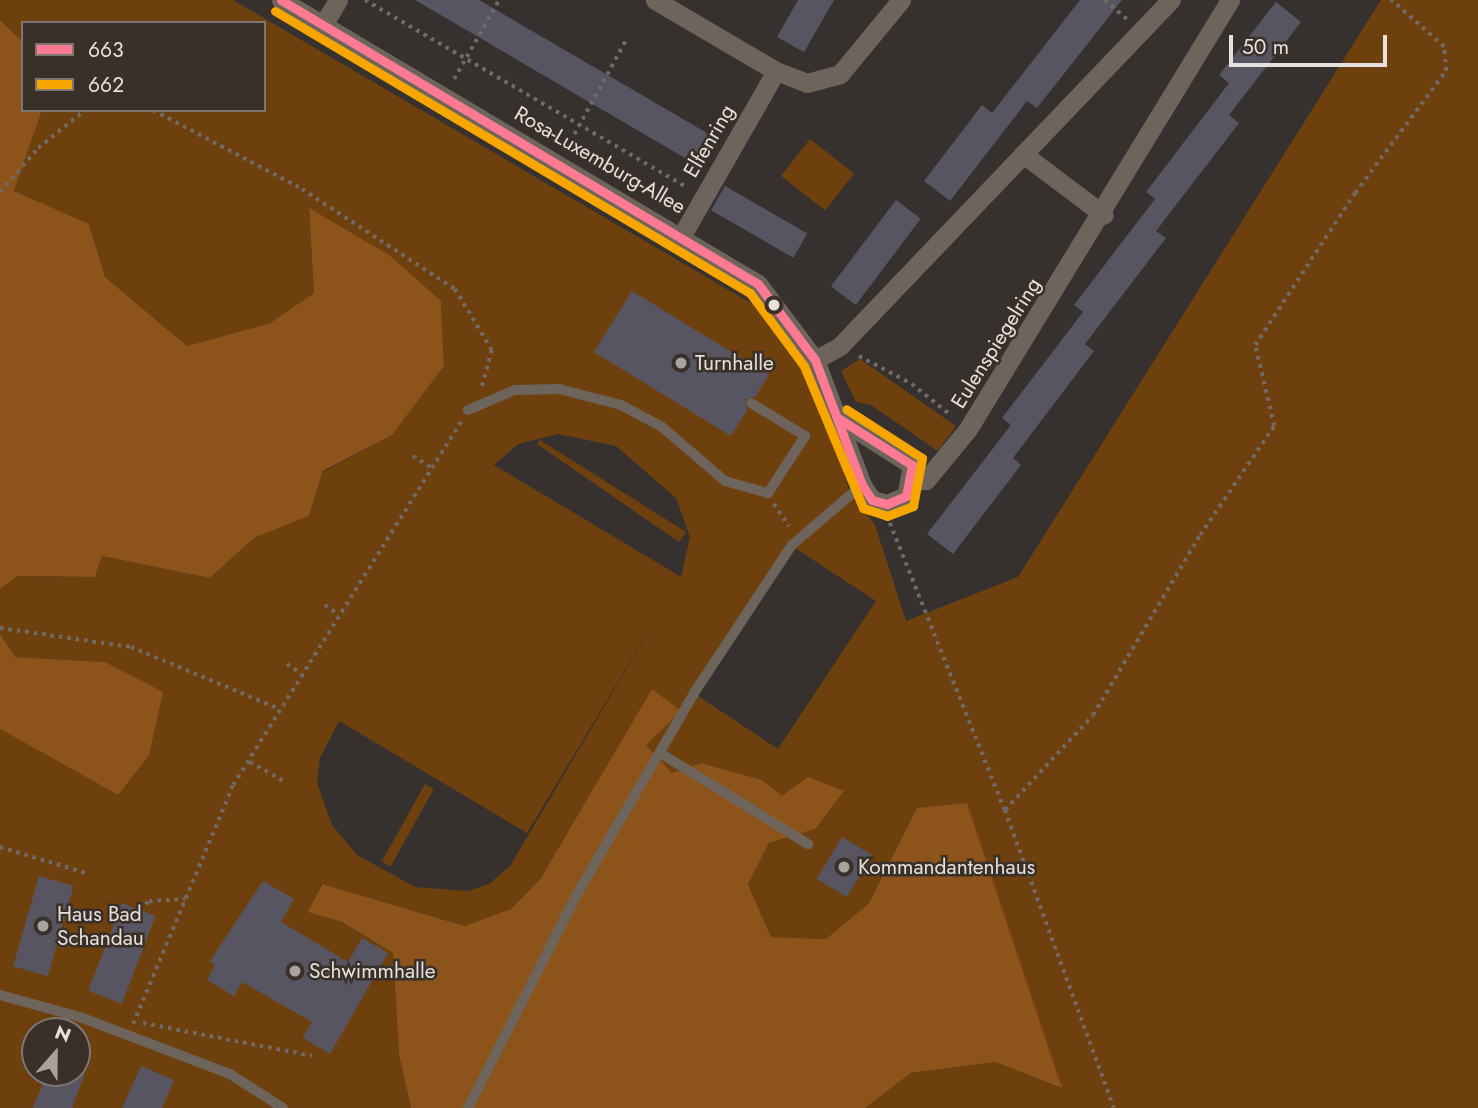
<!DOCTYPE html>
<style>
body{margin:0}
#map{position:relative;width:1478px;height:1108px;overflow:hidden;background:#36312e;font-family:Jost,sans-serif}
div>[style]{position:absolute}
.green>*{inset:0;background:#6e400e;transform-origin:0 0}
.forest>*{inset:0;background:#8c541b}
.building>*{inset:0;background:#585562;transform-origin:0 0}
.path>*{height:3.5px;margin-top:-1.75px;transform-origin:0;background:repeating-linear-gradient(90deg,#726b65 0 3.5px,transparent 0 8.5px)}
.lane>*{height:10px;margin:-5px;padding:0 5px;transform-origin:5px;border-radius:5px;background:#6d645c}
.street>*{height:19px;margin:-9.5px;padding:0 9.5px;transform-origin:9.5px;border-radius:9.5px;background:#6d645c}
.bus-1>*{height:9px;margin:-4.5px;padding:0 4.5px;transform-origin:4.5px;border-radius:4.5px;background:#fe7a93}
.bus-2>*{height:9px;margin:-4.5px;padding:0 4.5px;transform-origin:4.5px;border-radius:4.5px;background:#f7a600}
.dots>*{width:19px;height:19px;translate:-50% -50%;box-sizing:border-box;border:4px solid #39302a;border-radius:50%}
span{translate:-50% -50%;white-space:nowrap;text-align:center;line-height:1.15;-webkit-text-stroke:5px #39302a;paint-order:stroke}
.street-label{font-size:21px;color:#e6e1dc}
.poi-label{font-size:21px;color:#e6e1dc}
.left{translate:0 -50%;text-align:left}
.legend{position:absolute;left:21px;top:21px;width:245px;height:91px;box-sizing:border-box;background:#39302a;border:2px solid #7e7771;margin:0;padding:9px 12px;list-style:none;font-size:21px;color:#e6e1dc}
.legend li{display:flex;align-items:center;gap:14px;height:35px}
.legend b{width:35px;border:2px solid #7e7771}
.north{position:absolute;left:21px;top:1017px;width:70px;height:70px;box-sizing:border-box;background:#39302a;border:2px solid #7e7771;border-radius:50%;rotate:21deg;font-size:19px;font-weight:700;line-height:28px;text-align:center;color:#e6e1dc}
.north::after{content:'';display:block;margin:auto;width:24px;height:32px;background:#a8a39f;clip-path:polygon(50% 0,100% 100%,50% 72%,0 100%)}
.scale{position:absolute;left:1229px;top:35px;width:158px;height:32px;box-sizing:border-box;border:4px solid #e6e1dc;border-top:0;padding-left:9px;font-size:21px;line-height:24px;white-space:nowrap;color:#e6e1dc;-webkit-text-stroke:5px #39302a;paint-order:stroke}
</style>
<div id="map">
<div class="green">
<i style="clip-path:polygon(evenodd,0 0,233px 0,773px 316px,819px 389px,849px 490px,875px 525px,906px 621px,1018px 577px,1381px 0,1478px 0,1478px 1108px,865px 1108px,911px 1073px,995px 1062px,1061px 1088px,917px 808px,869px 903px,826px 939px,771px 937px,748px 883px,769px 843px,815px 829px,762px 780px,701px 763px,672px 773px,646px 745px,653px 690px,541px 878px,511px 909px,466px 926px,321px 884px,309px 912px,342px 922px,393px 953px,399px 1055px,411px 1108px,0 1108px,0 729px,118px 795px,105px 662px,15px 657px,0 634px,0 589px,18px 576px,95px 577px,102px 556px,210px 578px,254px 538px,309px 516px,323px 472px,392px 435px,444px 366px,441px 301px,309px 209px,314px 293px,270px 323px,187px 346px,105px 277px,89px 224px,14px 191px,42px 110px,264px 110px,264px 23px,23px 23px,23px 42px,0 20px,0 0,558px 434px,616px 446px,676px 498px,690px 537px,681px 577px,494px 465px,518px 444px,558px 434px,0 0,792px 546px,876px 601px,778px 749px,695px 694px,792px 546px,0 0,665px 604px,510px 866px,489px 884px,468px 891px,415px 887px,357px 855px,332px 825px,317px 783px,320px 758px,339px 721px,527px 833px,665px 604px,0 0,35px 1031px,77px 1031px,77px 1073px,35px 1073px,35px 1031px)"></i>
<i style="left:810px;top:139px;width:56px;height:47px;rotate:38deg"></i>
<i style="clip-path:polygon(860px 359px,956px 426px,938px 451px,871px 405px,856px 402px,841px 371px)"></i>
<i style="clip-path:polygon(540px 440px,686px 532px,679px 542px,537px 444px)"></i>
<i style="left:425px;top:784px;width:10px;height:89px;rotate:29deg"></i>
</div>
<div class="forest">
<i style="clip-path:polygon(0 20px,23px 42px,23px 110px,42px 110px,14px 191px,89px 224px,105px 277px,187px 346px,270px 323px,314px 293px,309px 208px,389px 255px,441px 301px,444px 366px,392px 435px,323px 471px,309px 516px,254px 538px,210px 578px,102px 556px,95px 577px,18px 576px,0 589px)"></i>
<i style="clip-path:polygon(0 634px,15px 657px,105px 662px,163px 692px,149px 755px,118px 795px,0 729px)"></i>
<i style="clip-path:polygon(652px 689px,681px 711px,646px 745px,672px 773px,701px 763px,762px 780px,782px 796px,808px 777px,844px 791px,815px 829px,769px 843px,748px 884px,771px 937px,826px 939px,869px 903px,917px 808px,967px 803px,1062px 1088px,995px 1062px,911px 1073px,865px 1108px,411px 1108px,399px 1055px,393px 953px,342px 922px,308px 912px,322px 884px,465px 926px,511px 909px,541px 878px)"></i>
</div>
<div class="building">
<i style="clip-path:polygon(415px 0,479px 0,719px 140px,702px 168px)"></i>
<i style="clip-path:polygon(798px 0,834px 0,804px 52px,777px 37px)"></i>
<i style="clip-path:polygon(1080px 0,1122px 0,1037px 108px,1027px 101px,950px 201px,924px 181px,982px 105px,992px 113px)"></i>
<i style="clip-path:polygon(1276px 2px,1301px 22px,1229px 115px,1239px 123px,1156px 231px,1166px 238px,1085px 344px,1094px 351px,1013px 458px,1021px 465px,953px 554px,927px 534px,1011px 425px,1002px 418px,1083px 312px,1074px 305px,1155px 199px,1146px 192px,1229px 83px,1219px 75px)"></i>
<i style="left:725px;top:186px;width:95px;height:28px;rotate:30deg"></i>
<i style="left:896px;top:200px;width:31px;height:108px;rotate:37deg"></i>
<i style="clip-path:polygon(632px 291px,769px 375px,755px 397px,745px 399px,747px 410px,731px 436px,594px 352px)"></i>
<i style="left:842px;top:837px;width:35px;height:49px;rotate:31deg"></i>
<i style="left:39px;top:876px;width:36px;height:94px;rotate:16deg"></i>
<i style="clip-path:polygon(263px 881px,294px 899px,281px 922px,348px 962px,362px 938px,388px 953px,330px 1054px,303px 1038px,312px 1022px,242px 982px,234px 996px,207px 980px,215px 965px,210px 961px)"></i>
<i style="left:122px;top:903px;width:36px;height:94px;rotate:21deg"></i>
<i style="clip-path:polygon(141px 1066px,174px 1080px,162px 1108px,122px 1108px)"></i>
<i style="clip-path:polygon(47px 1073px,85px 1073px,72px 1108px,33px 1108px)"></i>
</div>
<div class="path">
<i style="left:365px;top:0;width:371px;rotate:30.2deg"></i>
<i style="left:1105px;top:0;width:29px;rotate:41deg"></i>
<i style="left:454px;top:79px;width:91px;rotate:-60.3deg"></i>
<i style="left:153px;top:110px;width:169px;rotate:27.9deg"></i>
<i style="left:302px;top:189px;width:183px;rotate:33.2deg"></i>
<i style="left:455px;top:289px;width:71px;rotate:58.8deg"></i>
<i style="left:492px;top:350px;width:38px;rotate:105deg"></i>
<i style="left:566px;top:149px;width:124px;rotate:-61.2deg"></i>
<i style="left:0;top:192px;width:58px;rotate:-49.2deg"></i>
<i style="left:38px;top:148px;width:60px;rotate:-39deg"></i>
<i style="left:859px;top:356px;width:60px;rotate:27.8deg"></i>
<i style="left:912px;top:384px;width:51px;rotate:38.7deg"></i>
<i style="left:413px;top:456px;width:22px;rotate:32deg"></i>
<i style="left:774px;top:504px;width:27px;rotate:56deg"></i>
<i style="left:890px;top:523px;width:309px;rotate:68.2deg"></i>
<i style="left:1005px;top:810px;width:317px;rotate:69.9deg"></i>
<i style="left:325px;top:605px;width:17px;rotate:36deg"></i>
<i style="left:0;top:628px;width:132px;rotate:8.3deg"></i>
<i style="left:131px;top:647px;width:161px;rotate:22.6deg"></i>
<i style="left:287px;top:664px;width:18px;rotate:34deg"></i>
<i style="left:250px;top:762px;width:40px;rotate:29.7deg"></i>
<i style="left:1005px;top:810px;width:129px;rotate:-47.2deg"></i>
<i style="left:1093px;top:715px;width:209px;rotate:-59.3deg"></i>
<i style="left:1200px;top:535px;width:132px;rotate:-55.8deg"></i>
<i style="left:1274px;top:426px;width:83px;rotate:-103.2deg"></i>
<i style="left:1255px;top:345px;width:182px;rotate:-56.7deg"></i>
<i style="left:1355px;top:193px;width:152px;rotate:-53.3deg"></i>
<i style="left:1446px;top:71px;width:24px;rotate:-95deg"></i>
<i style="left:1444px;top:47px;width:71px;rotate:-138.4deg"></i>
<i style="left:0;top:847px;width:93px;rotate:16.9deg"></i>
<i style="left:139px;top:910px;width:13px;rotate:-42deg"></i>
<i style="left:149px;top:901px;width:36px;rotate:-3deg"></i>
<i style="left:143px;top:1023px;width:172px;rotate:11deg"></i>
<i style="left:133px;top:1024px;width:259px;rotate:-67.3deg"></i>
<i style="left:233px;top:785px;width:430px;rotate:-57.9deg"></i>
</div>
<div class="lane">
<i style="left:468px;top:410px;width:51px;rotate:-23.1deg"></i>
<i style="left:515px;top:390px;width:44px;rotate:-1.3deg"></i>
<i style="left:559px;top:389px;width:64px;rotate:14.5deg"></i>
<i style="left:621px;top:405px;width:47px;rotate:28.2deg"></i>
<i style="left:662px;top:427px;width:83px;rotate:40.6deg"></i>
<i style="left:725px;top:481px;width:45px;rotate:15.6deg"></i>
<i style="left:768px;top:493px;width:68px;rotate:-57deg"></i>
<i style="left:805px;top:436px;width:63px;rotate:-148.6deg"></i>
<i style="left:660px;top:753px;width:174px;rotate:31.6deg"></i>
<i style="left:0;top:995px;width:83px;rotate:15.4deg"></i>
<i style="left:80px;top:1017px;width:160px;rotate:20.8deg"></i>
<i style="left:230px;top:1074px;width:63px;rotate:32.7deg"></i>
<i style="left:468px;top:1108px;width:238px;rotate:-63deg"></i>
<i style="left:576px;top:896px;width:235px;rotate:-59.8deg"></i>
<i style="left:694px;top:693px;width:178px;rotate:-56.5deg"></i>
<i style="left:792px;top:545px;width:92px;rotate:-40.6deg"></i>
</div>
<div class="street">
<i style="left:281px;top:0;width:555px;rotate:30.77deg"></i>
<i style="left:758px;top:284px;width:95px;rotate:53.1deg"></i>
<i style="left:815px;top:360px;width:134px;rotate:69.4deg"></i>
<i style="left:862px;top:485px;width:18px;rotate:56deg"></i>
<i style="left:872px;top:500px;width:16px;rotate:15deg"></i>
<i style="left:887px;top:504px;width:21px;rotate:-23deg"></i>
<i style="left:906px;top:496px;width:32px;rotate:-79deg"></i>
<i style="left:912px;top:465px;width:88px;rotate:-147.6deg"></i>
<i style="left:655px;top:0;width:140px;rotate:30.4deg"></i>
<i style="left:776px;top:71px;width:189px;rotate:119.8deg"></i>
<i style="left:323px;top:25px;width:29px;rotate:-59deg"></i>
<i style="left:776px;top:71px;width:33px;rotate:21deg"></i>
<i style="left:807px;top:83px;width:34px;rotate:-15deg"></i>
<i style="left:840px;top:74px;width:96px;rotate:-50.5deg"></i>
<i style="left:1023px;top:154px;width:101px;rotate:37deg"></i>
<i style="left:815px;top:360px;width:29px;rotate:-29deg"></i>
<i style="left:840px;top:346px;width:479px;rotate:-46.3deg"></i>
<i style="left:914px;top:481px;width:12px;rotate:-5deg"></i>
<i style="left:926px;top:480px;width:66px;rotate:-50.5deg"></i>
<i style="left:968px;top:429px;width:503px;rotate:-58.59deg"></i>
</div>
<div class="bus-1">
<i style="left:281px;top:0;width:555px;rotate:30.77deg"></i>
<i style="left:758px;top:284px;width:95px;rotate:53.1deg"></i>
<i style="left:815px;top:360px;width:134px;rotate:69.4deg"></i>
<i style="left:862px;top:485px;width:18px;rotate:56deg"></i>
<i style="left:872px;top:500px;width:16px;rotate:15deg"></i>
<i style="left:887px;top:504px;width:21px;rotate:-23deg"></i>
<i style="left:906px;top:496px;width:32px;rotate:-79deg"></i>
<i style="left:912px;top:465px;width:88px;rotate:-147.6deg"></i>
</div>
<div class="bus-2">
<i style="left:275px;top:11px;width:552px;rotate:30.7deg"></i>
<i style="left:750px;top:293px;width:91px;rotate:53.5deg"></i>
<i style="left:804px;top:366px;width:154px;rotate:67.4deg"></i>
<i style="left:863px;top:508px;width:25px;rotate:18deg"></i>
<i style="left:887px;top:516px;width:28px;rotate:-21deg"></i>
<i style="left:913px;top:506px;width:49px;rotate:-79.4deg"></i>
<i style="left:922px;top:458px;width:90px;rotate:-147.2deg"></i>
</div>
<div class="dots">
<i style="left:774px;top:305px;background:#e6e1dc"></i>
<i style="left:681px;top:363px;background:#a8a39f"></i>
<i style="left:844px;top:867px;background:#a8a39f"></i>
<i style="left:43px;top:926px;background:#a8a39f"></i>
<i style="left:295px;top:971px;background:#a8a39f"></i>
</div>
<div class="street-label">
<span style="left:709px;top:141px;rotate:-60deg">Elfenring</span>
<span style="left:600px;top:160px;rotate:30deg">Rosa-Luxemburg-Allee</span>
<span style="left:996px;top:343px;rotate:-58deg">Eulenspiegelring</span>
</div>
<div class="poi-label">
<span class="left" style="left:695px;top:363px">Turnhalle</span>
<span class="left" style="left:858px;top:867px">Kommandantenhaus</span>
<span class="left" style="left:57px;top:926px">Haus Bad<br>Schandau</span>
<span class="left" style="left:309px;top:971px">Schwimmhalle</span>
</div>
<ul class="legend">
<li><b style="height:9px;background:#fe7a93"></b>663</li>
<li><b style="height:9px;background:#f7a600"></b>662</li>
</ul>
<div class="north">N</div>
<div class="scale">50 m</div>
</div>
